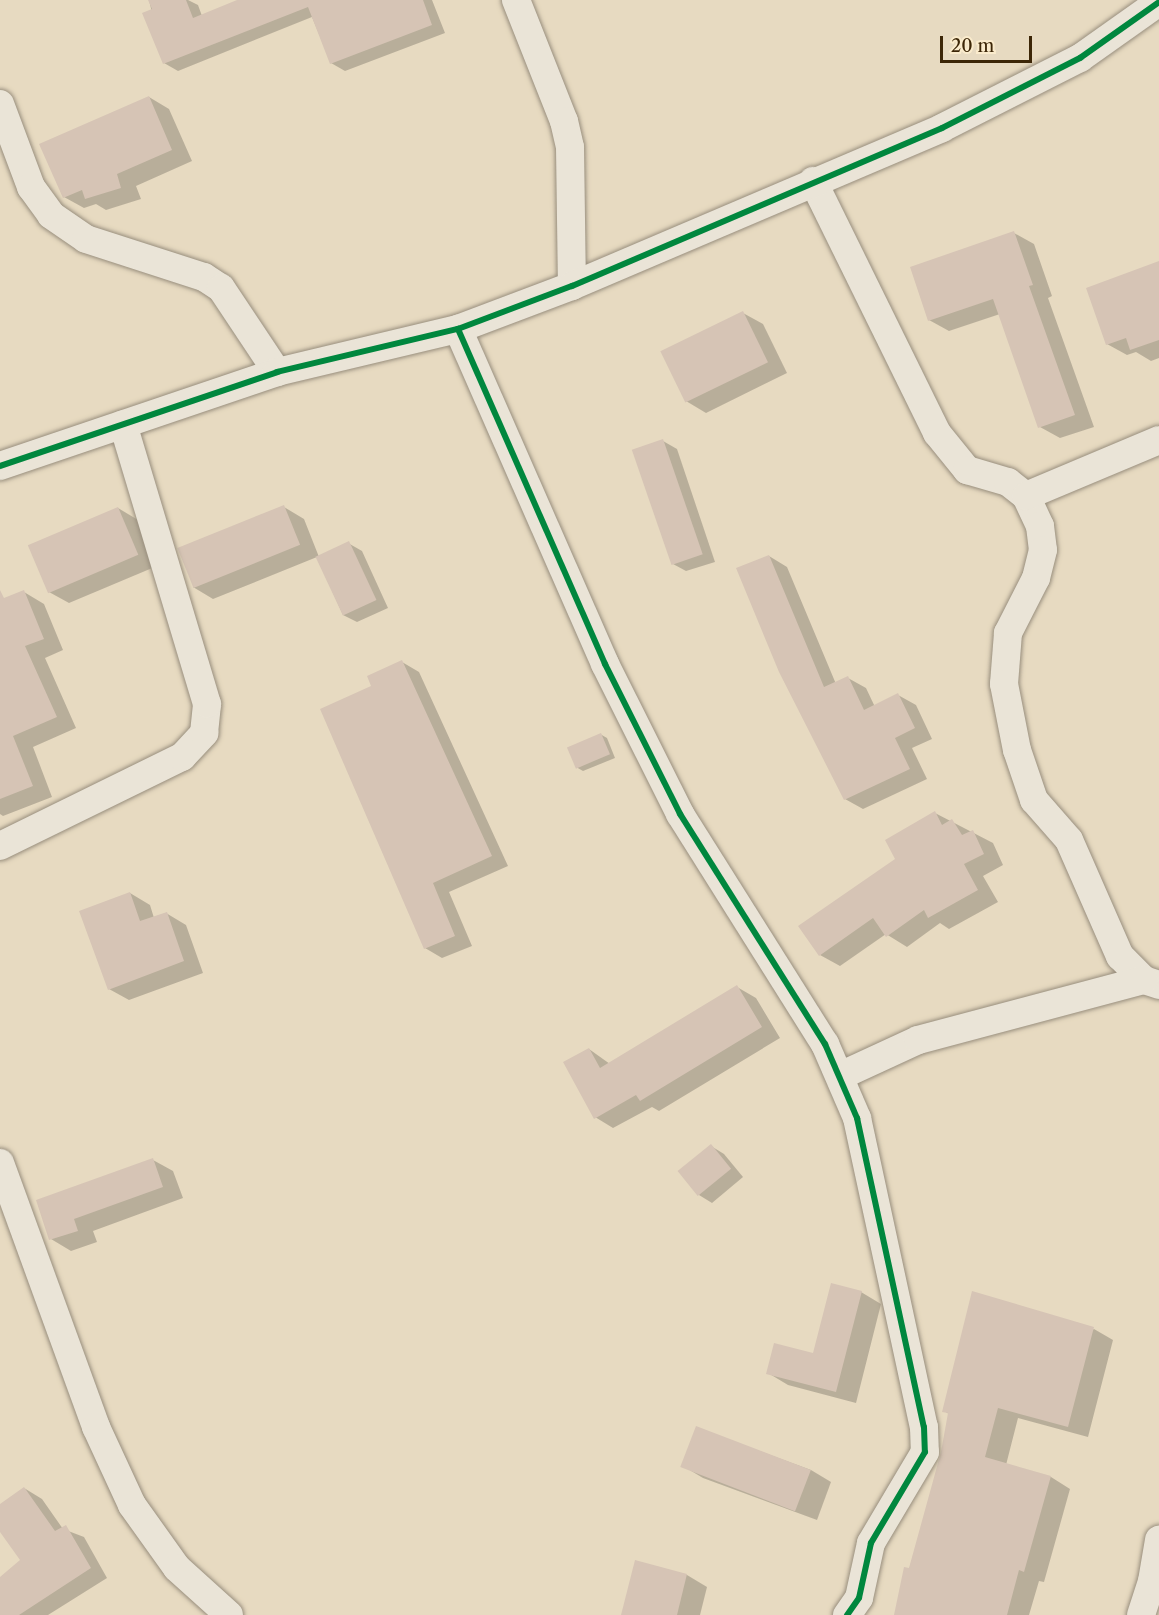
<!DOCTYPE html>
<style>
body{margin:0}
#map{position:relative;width:1159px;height:1615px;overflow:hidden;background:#e7dac1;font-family:"Libre Caslon Text",serif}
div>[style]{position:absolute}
.shadow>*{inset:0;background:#0003}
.building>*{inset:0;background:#d6c4b5;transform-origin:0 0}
.roads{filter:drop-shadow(0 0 2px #988e7d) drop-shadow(0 0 2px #988e7d)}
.street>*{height:28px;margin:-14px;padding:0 14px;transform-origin:14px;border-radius:14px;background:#eae4d7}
.cycleway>*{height:6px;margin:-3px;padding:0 3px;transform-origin:3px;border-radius:3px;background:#00873e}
span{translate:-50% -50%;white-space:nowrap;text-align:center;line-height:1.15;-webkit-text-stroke:5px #faebcc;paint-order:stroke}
.scale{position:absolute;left:940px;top:36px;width:92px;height:27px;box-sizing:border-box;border:3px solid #3c2607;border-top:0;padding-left:8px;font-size:18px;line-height:21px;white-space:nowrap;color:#3c2607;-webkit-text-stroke:4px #faebcc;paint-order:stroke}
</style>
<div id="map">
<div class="shadow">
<i style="clip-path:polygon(149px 0,188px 0,198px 5px,202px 16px,243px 0,432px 0,445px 33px,345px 71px,331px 63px,312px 17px,178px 71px,164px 63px)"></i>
<i style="clip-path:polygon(149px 97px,169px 109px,192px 161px,136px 186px,141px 199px,106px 210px,96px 204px,84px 208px,64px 197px)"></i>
<i style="clip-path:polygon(1014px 233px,1034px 244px,1052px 296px,1048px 298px,1094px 427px,1060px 438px,1040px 427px,1000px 314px,949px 331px,929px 320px)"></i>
<i style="clip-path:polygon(1159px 263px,1159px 358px,1151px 361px,1136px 352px,1127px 355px,1107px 344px)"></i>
<i style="clip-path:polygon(743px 313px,763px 324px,787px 373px,706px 413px,686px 401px,662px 352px)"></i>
<i style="clip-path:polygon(663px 441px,677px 449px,715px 562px,686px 571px,673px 564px)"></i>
<i style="clip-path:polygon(284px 507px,304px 519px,319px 557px,348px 543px,362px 551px,388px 608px,357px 622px,343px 615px,317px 557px,213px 599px,193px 587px)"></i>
<i style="clip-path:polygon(118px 508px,138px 520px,157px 566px,69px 603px,49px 592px)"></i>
<i style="clip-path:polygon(769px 556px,787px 567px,836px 684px,848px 678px,866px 688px,875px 707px,898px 695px,916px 705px,932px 739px,912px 748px,927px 779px,863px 809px,845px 799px)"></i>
<i style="clip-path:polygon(24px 592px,44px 604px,63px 650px,45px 658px,76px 728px,33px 747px,52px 797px,3px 816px,0 814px,0 597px,5px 600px)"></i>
<i style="clip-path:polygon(402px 662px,419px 672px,508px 866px,449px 892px,472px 946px,442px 958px,425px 948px,373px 687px)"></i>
<i style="clip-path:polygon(600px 734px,607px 738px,615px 758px,583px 771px,576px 767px)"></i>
<i style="clip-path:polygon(935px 813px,993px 843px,1003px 865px,983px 876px,998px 902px,949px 929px,940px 923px,907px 947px,886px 934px,840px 966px,820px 955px)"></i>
<i style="clip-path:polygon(130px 893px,150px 905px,154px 918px,166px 913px,186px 925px,203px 973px,129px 1000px,109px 989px)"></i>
<i style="clip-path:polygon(737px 987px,756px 998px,780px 1038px,659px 1111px,652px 1107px,613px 1128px,595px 1117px,589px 1049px,610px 1064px)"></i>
<i style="clip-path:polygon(711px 1146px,724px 1154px,743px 1177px,712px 1203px,699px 1195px)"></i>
<i style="clip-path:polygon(153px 1160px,173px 1171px,183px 1198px,93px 1231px,97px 1242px,71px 1251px,51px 1239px,38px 1201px)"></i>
<i style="clip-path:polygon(861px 1292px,881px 1304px,856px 1403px,788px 1385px,768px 1373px,814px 1355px)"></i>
<i style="clip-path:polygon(1094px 1329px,1113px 1340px,1088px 1437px,1018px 1418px,1006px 1465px,1051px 1477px,1070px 1489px,1044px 1582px,1039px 1581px,1029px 1615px,896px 1615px,943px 1452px,949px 1414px,944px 1411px)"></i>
<i style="clip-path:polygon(697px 1428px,811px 1470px,831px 1482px,817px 1520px,703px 1478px,683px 1466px)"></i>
<i style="clip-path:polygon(24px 1488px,42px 1499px,63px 1529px,84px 1537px,107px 1578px,48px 1615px,0 1615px,0 1578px,22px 1561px,0 1529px,0 1505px)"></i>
<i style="clip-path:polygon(636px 1562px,687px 1575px,707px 1587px,700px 1615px,622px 1615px)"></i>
</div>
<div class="building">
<i style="clip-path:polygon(148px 0,186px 0,193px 18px,237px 0,423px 0,432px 25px,330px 64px,308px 7px,163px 64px,142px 13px,152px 9px)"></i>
<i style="clip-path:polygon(149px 96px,172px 150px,117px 174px,121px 188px,85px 199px,82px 190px,63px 198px,39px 144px)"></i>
<i style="clip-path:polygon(1014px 231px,1033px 285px,1029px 286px,1075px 415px,1038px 428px,993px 299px,928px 321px,910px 267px)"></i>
<i style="clip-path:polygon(1159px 261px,1159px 340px,1130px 350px,1126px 338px,1106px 345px,1086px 288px)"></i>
<i style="left:743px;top:311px;width:57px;height:92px;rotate:64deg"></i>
<i style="left:663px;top:439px;width:122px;height:33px;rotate:71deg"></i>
<i style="left:284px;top:505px;width:43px;height:115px;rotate:68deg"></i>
<i style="left:118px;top:507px;width:52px;height:98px;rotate:67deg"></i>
<i style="left:349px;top:541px;width:65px;height:37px;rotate:65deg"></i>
<i style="clip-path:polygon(769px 555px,824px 687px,848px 676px,864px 710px,898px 693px,915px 728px,895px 738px,910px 769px,844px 800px,779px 672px,736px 568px)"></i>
<i style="clip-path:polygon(0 590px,4px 598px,24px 590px,44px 639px,25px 646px,57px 717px,13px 736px,33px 786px,0 799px)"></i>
<i style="clip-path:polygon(402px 660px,492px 856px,433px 883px,455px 936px,424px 949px,320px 709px,371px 686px,367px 676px)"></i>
<i style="left:601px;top:733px;width:23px;height:37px;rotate:67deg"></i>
<i style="clip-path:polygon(935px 811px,942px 825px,952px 819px,962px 835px,973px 830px,984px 854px,964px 864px,978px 890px,928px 918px,924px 910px,886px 937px,873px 918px,819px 956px,798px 926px,895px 859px,885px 840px)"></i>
<i style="clip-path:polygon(130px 892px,140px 921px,167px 912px,184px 961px,108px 990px,79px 911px)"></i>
<i style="clip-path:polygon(737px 985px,762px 1027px,640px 1101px,636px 1095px,594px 1119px,563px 1062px,589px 1048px,600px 1068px)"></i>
<i style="left:711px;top:1144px;width:32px;height:43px;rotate:51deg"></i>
<i style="clip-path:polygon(153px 1158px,163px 1187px,74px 1219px,78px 1231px,49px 1240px,36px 1200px)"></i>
<i style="clip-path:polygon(831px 1283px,862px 1291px,836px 1392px,766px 1374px,774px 1343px,813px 1353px)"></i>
<i style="clip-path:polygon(972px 1291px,1094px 1327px,1068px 1427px,998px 1408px,985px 1457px,1051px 1476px,1024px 1572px,1019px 1570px,1007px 1615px,894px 1615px,904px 1567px,909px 1568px,941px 1452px,948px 1413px,942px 1412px)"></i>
<i style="left:696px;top:1426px;width:123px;height:44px;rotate:21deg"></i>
<i style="clip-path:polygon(24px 1487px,55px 1531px,66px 1525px,91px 1568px,19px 1615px,0 1615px,0 1577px,20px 1560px,0 1532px,0 1504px)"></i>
<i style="clip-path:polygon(635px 1560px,687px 1574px,677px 1615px,621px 1615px)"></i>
</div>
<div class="roads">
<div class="street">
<i style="left:516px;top:0;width:130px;rotate:68.4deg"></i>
<i style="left:564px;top:121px;width:27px;rotate:77deg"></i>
<i style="left:570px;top:147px;width:139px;rotate:89.2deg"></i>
<i style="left:0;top:104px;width:89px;rotate:69.5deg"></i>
<i style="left:31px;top:187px;width:34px;rotate:54deg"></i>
<i style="left:51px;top:215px;width:42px;rotate:34.4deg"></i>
<i style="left:86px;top:239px;width:124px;rotate:17.9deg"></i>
<i style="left:204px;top:277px;width:20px;rotate:33deg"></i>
<i style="left:221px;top:288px;width:101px;rotate:56.3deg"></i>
<i style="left:813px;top:181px;width:281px;rotate:63.8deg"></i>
<i style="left:937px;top:433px;width:48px;rotate:51deg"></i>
<i style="left:967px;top:470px;width:43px;rotate:16.3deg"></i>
<i style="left:1008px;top:482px;width:23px;rotate:38deg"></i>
<i style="left:1026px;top:496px;width:33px;rotate:65deg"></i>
<i style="left:1040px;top:526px;width:24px;rotate:83deg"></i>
<i style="left:1043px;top:550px;width:29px;rotate:104deg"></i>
<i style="left:1036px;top:578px;width:62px;rotate:117deg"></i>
<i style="left:1008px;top:633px;width:51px;rotate:94.5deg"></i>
<i style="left:1004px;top:684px;width:67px;rotate:78.9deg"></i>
<i style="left:1017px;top:750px;width:53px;rotate:71.2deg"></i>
<i style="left:1034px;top:800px;width:53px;rotate:48.8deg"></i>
<i style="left:1069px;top:840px;width:127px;rotate:66.3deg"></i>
<i style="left:1120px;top:956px;width:34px;rotate:45deg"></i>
<i style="left:1144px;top:980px;width:16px;rotate:18deg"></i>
<i style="left:458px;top:329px;width:366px;rotate:66.3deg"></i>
<i style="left:605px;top:664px;width:168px;rotate:63.4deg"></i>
<i style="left:680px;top:814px;width:272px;rotate:57.8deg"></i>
<i style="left:825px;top:1044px;width:81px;rotate:66.6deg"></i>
<i style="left:857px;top:1118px;width:316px;rotate:77.8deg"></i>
<i style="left:924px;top:1427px;width:25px;rotate:88deg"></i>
<i style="left:925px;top:1452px;width:106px;rotate:120.7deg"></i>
<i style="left:871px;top:1543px;width:56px;rotate:102.3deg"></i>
<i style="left:859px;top:1598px;width:21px;rotate:125deg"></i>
<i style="left:0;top:466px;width:293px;rotate:-18.7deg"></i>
<i style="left:277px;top:372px;width:186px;rotate:-13.4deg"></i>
<i style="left:458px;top:329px;width:122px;rotate:-20.7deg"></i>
<i style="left:572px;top:286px;width:402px;rotate:-23.1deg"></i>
<i style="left:942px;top:128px;width:155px;rotate:-26.9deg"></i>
<i style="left:1080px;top:58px;width:97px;rotate:-35.3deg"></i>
<i style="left:1026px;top:496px;width:144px;rotate:-22.8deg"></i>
<i style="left:0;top:846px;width:203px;rotate:-26.1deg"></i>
<i style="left:182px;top:757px;width:33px;rotate:-47deg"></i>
<i style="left:204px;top:733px;width:29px;rotate:-84deg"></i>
<i style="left:207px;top:704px;width:292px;rotate:-106.7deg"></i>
<i style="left:840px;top:1076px;width:86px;rotate:-24.8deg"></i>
<i style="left:918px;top:1040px;width:234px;rotate:-14.9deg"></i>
<i style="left:0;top:1163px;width:281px;rotate:70deg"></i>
<i style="left:96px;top:1427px;width:86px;rotate:65.2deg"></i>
<i style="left:132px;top:1505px;width:77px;rotate:54.5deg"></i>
<i style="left:177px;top:1568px;width:70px;rotate:42.1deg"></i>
<i style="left:1141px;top:1615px;width:36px;rotate:-72deg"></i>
<i style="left:1152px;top:1581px;width:42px;rotate:-80.3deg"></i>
</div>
</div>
<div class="cycleway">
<i style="left:458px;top:329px;width:366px;rotate:66.3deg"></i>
<i style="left:605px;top:664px;width:168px;rotate:63.4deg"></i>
<i style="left:680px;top:814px;width:272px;rotate:57.8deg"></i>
<i style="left:825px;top:1044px;width:81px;rotate:66.6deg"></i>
<i style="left:857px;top:1118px;width:316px;rotate:77.8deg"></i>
<i style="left:924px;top:1427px;width:25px;rotate:88deg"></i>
<i style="left:925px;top:1452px;width:106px;rotate:120.7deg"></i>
<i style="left:871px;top:1543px;width:56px;rotate:102.3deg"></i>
<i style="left:859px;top:1598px;width:21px;rotate:125deg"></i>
<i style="left:0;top:466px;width:293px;rotate:-18.7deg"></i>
<i style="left:277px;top:372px;width:186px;rotate:-13.4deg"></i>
<i style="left:458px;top:329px;width:122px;rotate:-20.7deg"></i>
<i style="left:572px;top:286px;width:402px;rotate:-23.1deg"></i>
<i style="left:942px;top:128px;width:155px;rotate:-26.9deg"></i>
<i style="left:1080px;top:58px;width:97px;rotate:-35.3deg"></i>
</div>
<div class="scale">20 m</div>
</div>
